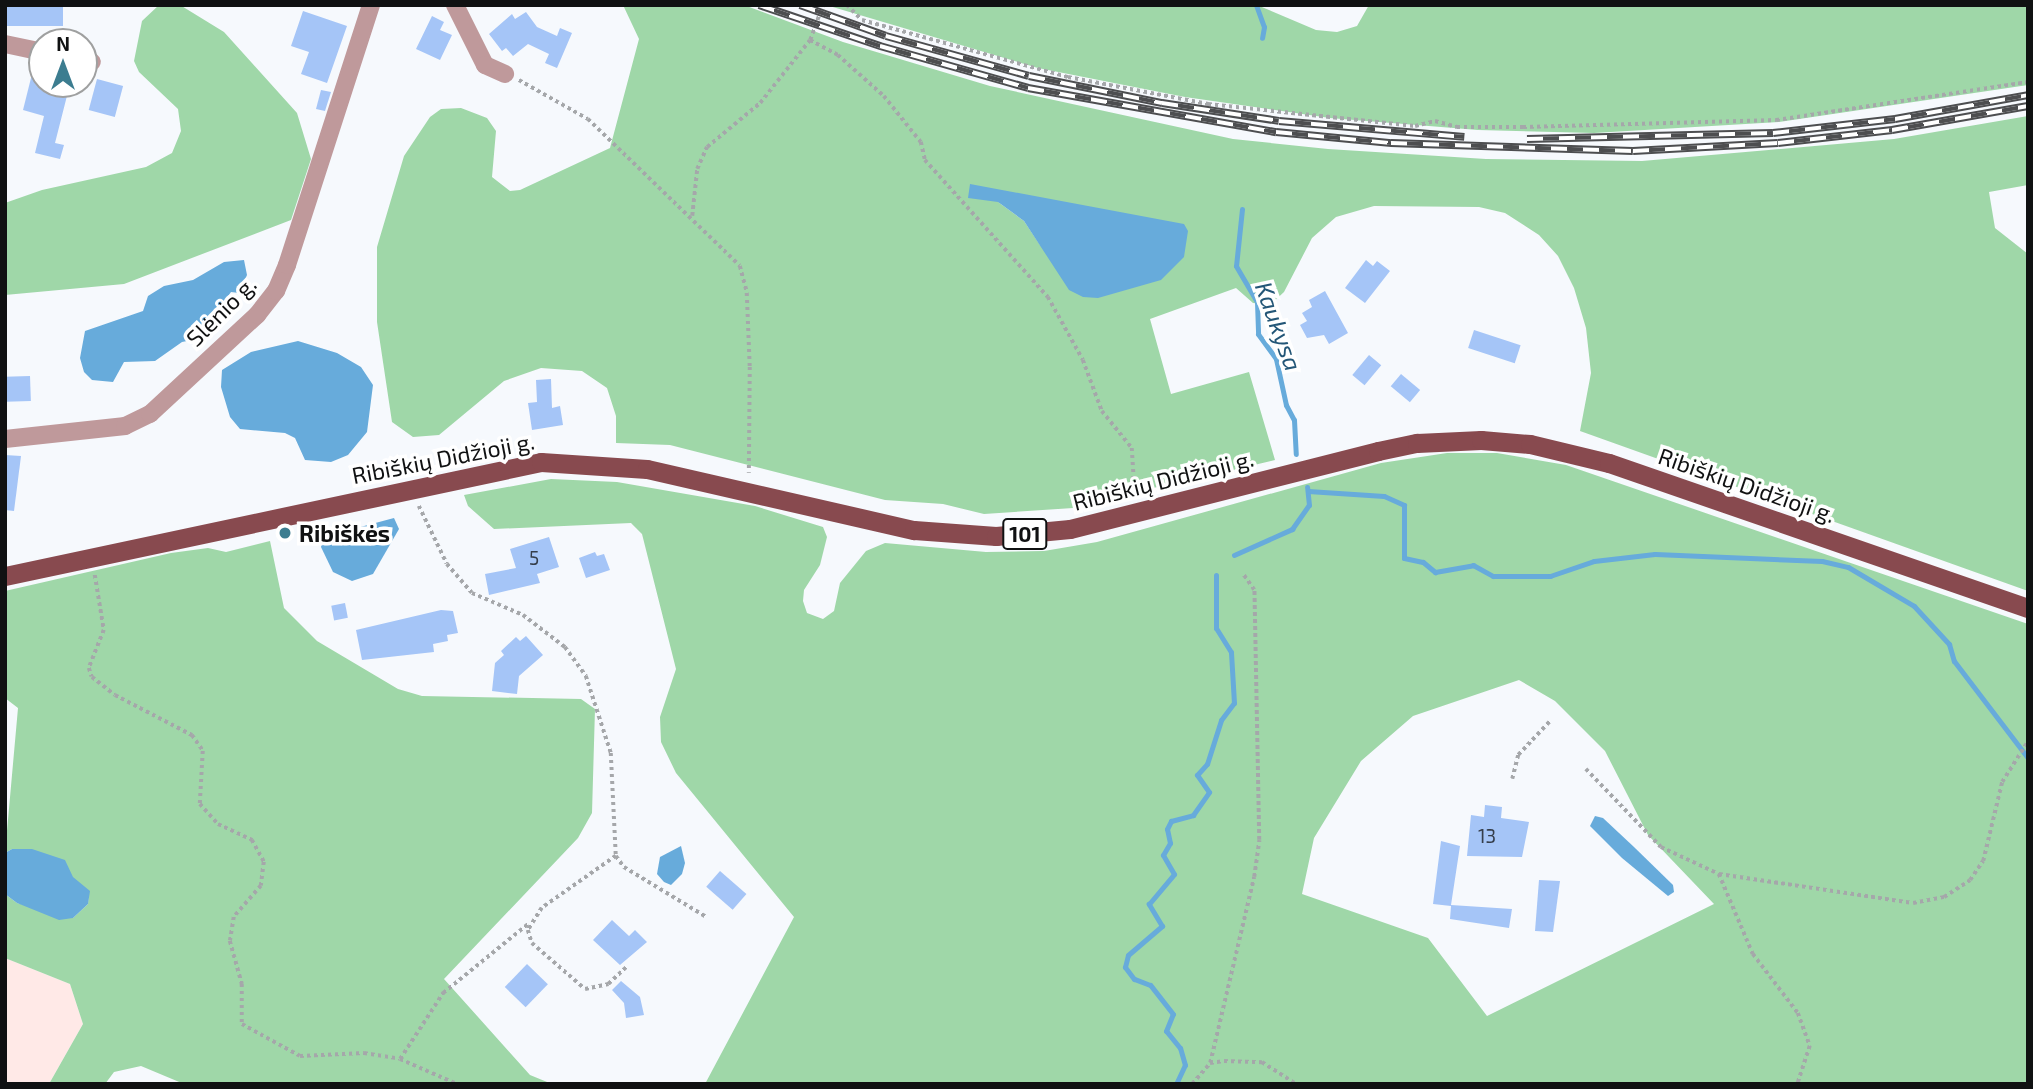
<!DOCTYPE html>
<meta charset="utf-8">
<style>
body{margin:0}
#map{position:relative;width:2033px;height:1089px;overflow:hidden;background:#f6f9fd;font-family:"Exo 2",sans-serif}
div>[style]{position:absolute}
.industrial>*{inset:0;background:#ffe9e7}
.green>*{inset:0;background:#9fd7a8}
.water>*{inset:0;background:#67abdb}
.stream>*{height:5px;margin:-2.5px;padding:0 2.5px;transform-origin:2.5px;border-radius:2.5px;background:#67abdb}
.building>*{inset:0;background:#a5c5f7;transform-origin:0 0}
.path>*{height:3.5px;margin-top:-1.75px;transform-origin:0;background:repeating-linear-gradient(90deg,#a5a7aa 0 3.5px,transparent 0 7px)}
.minor>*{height:18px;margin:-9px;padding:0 9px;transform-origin:9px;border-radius:9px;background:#bf999b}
.primary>*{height:19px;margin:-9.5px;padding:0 9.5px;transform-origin:9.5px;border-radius:9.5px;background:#884a4f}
.rail>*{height:8px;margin-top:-4px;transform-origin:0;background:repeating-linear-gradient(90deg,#fff 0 16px,#4d4e50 0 32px);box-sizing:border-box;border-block:2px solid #4d4e50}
.dots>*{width:19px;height:19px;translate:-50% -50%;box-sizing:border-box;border:4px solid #fff;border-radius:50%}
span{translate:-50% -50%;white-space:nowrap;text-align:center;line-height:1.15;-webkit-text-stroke:7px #fff;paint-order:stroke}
.number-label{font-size:19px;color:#353e4b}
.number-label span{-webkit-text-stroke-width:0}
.shield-label span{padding:2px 5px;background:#fff;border:2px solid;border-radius:5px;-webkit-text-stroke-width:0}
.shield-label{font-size:21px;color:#101112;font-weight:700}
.street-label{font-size:23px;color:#101112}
.poi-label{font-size:23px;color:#101112;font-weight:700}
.left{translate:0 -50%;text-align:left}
.water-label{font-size:24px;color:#235677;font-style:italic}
.frame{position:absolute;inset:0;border:7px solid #101112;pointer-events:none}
.north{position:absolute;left:28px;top:28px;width:70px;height:70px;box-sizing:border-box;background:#fff;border:2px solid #9fa0a0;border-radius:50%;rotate:0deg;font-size:19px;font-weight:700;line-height:28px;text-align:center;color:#101112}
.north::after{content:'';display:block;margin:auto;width:24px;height:32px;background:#3c7d90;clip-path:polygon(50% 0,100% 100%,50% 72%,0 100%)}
</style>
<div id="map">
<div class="industrial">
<i style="clip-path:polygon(5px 958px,70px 984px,83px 1024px,49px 1084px,5px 1084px)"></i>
</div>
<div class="green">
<i style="clip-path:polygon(159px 5px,180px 5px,224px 32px,297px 113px,311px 159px,291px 220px,124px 284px,5px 295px,5px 203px,42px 190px,146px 167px,172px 153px,181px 131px,178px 109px,139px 72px,134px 61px,142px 21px)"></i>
<i style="clip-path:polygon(evenodd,623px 5px,744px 5px,843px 42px,990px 86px,1233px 139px,1328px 149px,1486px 159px,1642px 161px,1894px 139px,2028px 116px,2028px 185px,1989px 192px,1995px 228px,2028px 254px,2028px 591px,1580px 431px,1591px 373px,1586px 328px,1574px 288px,1558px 256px,1539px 235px,1505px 213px,1479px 207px,1374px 206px,1336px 217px,1312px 238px,1284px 292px,1270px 305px,1253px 303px,1236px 288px,1150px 319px,1171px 394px,1249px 372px,1275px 460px,1073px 508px,984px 514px,943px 504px,885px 500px,670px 445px,616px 443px,616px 416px,607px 388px,582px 371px,541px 368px,504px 381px,439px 435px,413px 437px,392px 422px,377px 322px,377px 247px,404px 156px,430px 117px,441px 109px,461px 108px,487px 118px,496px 131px,492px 177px,510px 191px,520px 190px,610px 148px,639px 39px,623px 5px,998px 202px,1161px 280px,1040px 245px,1024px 221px,998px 202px)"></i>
<i style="clip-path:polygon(826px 5px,1257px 5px,1316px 30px,1337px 32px,1357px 26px,1369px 5px,2028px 5px,2028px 85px,1779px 122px,1594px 133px,1478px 130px,1330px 118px,1185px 97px,1038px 68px)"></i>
<i style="clip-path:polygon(evenodd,1447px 453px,1497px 453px,1566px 465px,2028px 624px,2028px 1084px,705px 1084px,794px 917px,676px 773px,661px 742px,660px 717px,676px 669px,642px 534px,631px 523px,494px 529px,468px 506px,464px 495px,551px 479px,617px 482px,755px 506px,823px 527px,827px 537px,820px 565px,804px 590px,803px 601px,807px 613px,823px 619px,834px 611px,840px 583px,866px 551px,885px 543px,986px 552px,1044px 551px,1097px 542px,1381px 463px,1447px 453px,1519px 680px,1555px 701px,1605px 751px,1648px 835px,1714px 904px,1487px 1016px,1428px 938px,1302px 894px,1314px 838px,1361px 761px,1413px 716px,1519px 680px)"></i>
<i style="clip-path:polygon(270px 541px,284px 608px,317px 641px,398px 689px,422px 696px,581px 699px,595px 709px,592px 813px,578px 838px,444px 979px,530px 1075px,552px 1084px,184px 1084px,141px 1066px,114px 1072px,105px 1084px,49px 1084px,83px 1024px,70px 984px,5px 958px,5px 894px,17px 903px,73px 918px,88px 904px,89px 891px,12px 849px,5px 853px,18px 708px,5px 698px,5px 591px,171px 553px,208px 548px,226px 552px)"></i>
</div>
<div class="water">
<i style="clip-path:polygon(970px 184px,1184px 224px,1188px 231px,1184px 257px,1161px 280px,1098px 298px,1083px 297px,1069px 290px,1024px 221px,998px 202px,968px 198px)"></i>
<i style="clip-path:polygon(244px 260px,247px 275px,239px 293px,231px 292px,197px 339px,182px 342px,155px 361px,124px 362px,113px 382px,92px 380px,84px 372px,80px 358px,85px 331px,143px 311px,148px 296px,164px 286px,193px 280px,224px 262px)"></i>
<i style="clip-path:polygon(298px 341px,337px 353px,361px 367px,373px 385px,367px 432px,348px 455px,331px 462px,305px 460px,295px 438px,285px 433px,240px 429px,230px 417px,221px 387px,222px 370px,251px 352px)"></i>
<i style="clip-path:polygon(394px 518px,399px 529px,373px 574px,352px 581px,333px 572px,321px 547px,323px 537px)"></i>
<i style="clip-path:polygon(1595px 816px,1603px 818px,1634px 847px,1673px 885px,1674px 892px,1668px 896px,1622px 858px,1590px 826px)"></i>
<i style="clip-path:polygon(681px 846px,685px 863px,682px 874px,671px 885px,664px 882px,657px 874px,660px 857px)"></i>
<i style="clip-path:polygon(12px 849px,32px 849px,65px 860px,73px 877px,90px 891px,88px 904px,73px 918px,59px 920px,17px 903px,5px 894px,5px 853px)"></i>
</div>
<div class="stream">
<i style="left:1256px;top:5px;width:23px;rotate:70deg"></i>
<i style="left:1264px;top:27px;width:11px;rotate:100deg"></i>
<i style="left:1242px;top:209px;width:57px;rotate:96deg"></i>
<i style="left:1236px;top:266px;width:42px;rotate:59.7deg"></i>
<i style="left:1257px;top:302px;width:32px;rotate:88deg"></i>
<i style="left:1258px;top:334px;width:31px;rotate:54deg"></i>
<i style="left:1276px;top:359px;width:47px;rotate:77.7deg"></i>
<i style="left:1286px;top:405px;width:17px;rotate:62deg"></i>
<i style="left:1294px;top:420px;width:34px;rotate:87deg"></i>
<i style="left:1308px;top:491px;width:76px;rotate:3.8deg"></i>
<i style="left:1384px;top:496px;width:22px;rotate:24deg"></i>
<i style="left:1404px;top:505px;width:53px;rotate:90deg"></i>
<i style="left:1404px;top:558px;width:19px;rotate:12deg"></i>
<i style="left:1423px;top:562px;width:16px;rotate:40deg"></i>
<i style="left:1435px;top:572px;width:39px;rotate:-10deg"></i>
<i style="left:1473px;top:565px;width:23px;rotate:29deg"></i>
<i style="left:1493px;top:576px;width:57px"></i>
<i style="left:1550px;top:576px;width:46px;rotate:-18.8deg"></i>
<i style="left:1594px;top:561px;width:61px;rotate:-6.5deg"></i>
<i style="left:1655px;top:554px;width:167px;rotate:2.4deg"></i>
<i style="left:1822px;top:561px;width:27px;rotate:13deg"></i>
<i style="left:1848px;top:567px;width:77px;rotate:30.6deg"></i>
<i style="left:1914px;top:606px;width:52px;rotate:47.4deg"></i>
<i style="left:1949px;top:644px;width:18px;rotate:74deg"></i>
<i style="left:1954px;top:661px;width:122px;rotate:52.7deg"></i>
<i style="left:1234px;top:555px;width:64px;rotate:-24.1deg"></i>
<i style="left:1292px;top:529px;width:29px;rotate:-55deg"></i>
<i style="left:1309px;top:505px;width:18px;rotate:-96deg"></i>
<i style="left:1176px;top:1084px;width:21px;rotate:-65deg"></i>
<i style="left:1185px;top:1065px;width:18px;rotate:-106deg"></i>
<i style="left:1180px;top:1048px;width:22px;rotate:-129deg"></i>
<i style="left:1166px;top:1031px;width:18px;rotate:-68deg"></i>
<i style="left:1173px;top:1014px;width:37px;rotate:-128deg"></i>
<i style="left:1150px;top:985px;width:17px;rotate:-159deg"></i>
<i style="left:1134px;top:979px;width:15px;rotate:-127deg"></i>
<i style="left:1125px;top:967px;width:12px;rotate:-76deg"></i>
<i style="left:1128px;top:955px;width:45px;rotate:-40.5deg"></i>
<i style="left:1162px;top:926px;width:26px;rotate:-121deg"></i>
<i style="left:1149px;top:904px;width:39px;rotate:-50deg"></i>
<i style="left:1174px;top:874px;width:22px;rotate:-120deg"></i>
<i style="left:1163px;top:855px;width:14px;rotate:-60deg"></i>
<i style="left:1170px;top:843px;width:14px;rotate:-102deg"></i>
<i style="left:1167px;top:829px;width:9px;rotate:-63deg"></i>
<i style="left:1171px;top:821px;width:23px;rotate:-15deg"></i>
<i style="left:1193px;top:815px;width:28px;rotate:-55deg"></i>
<i style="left:1209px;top:792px;width:21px;rotate:-125deg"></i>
<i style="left:1197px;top:775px;width:15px;rotate:-48deg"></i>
<i style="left:1207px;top:764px;width:46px;rotate:-72.3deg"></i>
<i style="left:1221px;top:720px;width:21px;rotate:-53deg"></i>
<i style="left:1234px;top:703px;width:51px;rotate:-93.4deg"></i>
<i style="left:1231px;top:652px;width:28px;rotate:-122deg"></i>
<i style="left:1216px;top:628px;width:53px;rotate:-90deg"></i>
</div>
<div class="building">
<i style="left:5px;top:5px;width:58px;height:21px"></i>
<i style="clip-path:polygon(303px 11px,347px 26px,327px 83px,301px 74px,309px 52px,291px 46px)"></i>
<i style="clip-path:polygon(526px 12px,537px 27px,557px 36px,560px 28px,572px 33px,557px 68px,545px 63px,549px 54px,528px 44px,513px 56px,506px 48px,502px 51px,489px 34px,512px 14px,515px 19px)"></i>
<i style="clip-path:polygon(432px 16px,444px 22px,440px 30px,452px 35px,440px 60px,416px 49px)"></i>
<i style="clip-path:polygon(35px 62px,42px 63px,42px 84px,70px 84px,55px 143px,64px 145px,60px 159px,35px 153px,44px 116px,23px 110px)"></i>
<i style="left:97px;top:79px;width:27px;height:32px;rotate:15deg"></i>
<i style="clip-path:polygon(321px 90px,331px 92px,325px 111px,316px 109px)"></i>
<i style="clip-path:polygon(1366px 260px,1373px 266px,1377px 261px,1390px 271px,1365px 303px,1345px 288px)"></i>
<i style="clip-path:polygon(1325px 291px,1348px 333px,1329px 344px,1324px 335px,1307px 338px,1300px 325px,1307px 321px,1302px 313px,1312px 307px,1309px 300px)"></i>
<i style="left:1474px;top:330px;width:49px;height:19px;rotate:18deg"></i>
<i style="left:1369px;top:355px;width:16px;height:26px;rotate:40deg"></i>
<i style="left:1401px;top:374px;width:25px;height:16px;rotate:40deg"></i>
<i style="left:30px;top:376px;width:25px;height:25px;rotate:88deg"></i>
<i style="clip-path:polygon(551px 379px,552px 408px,560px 406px,563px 425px,532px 430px,528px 403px,537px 402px,536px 380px)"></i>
<i style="clip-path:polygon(5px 455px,21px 456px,14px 511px,5px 510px)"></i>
<i style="clip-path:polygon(549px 537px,559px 567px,537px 574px,540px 583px,489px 595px,485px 574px,516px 568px,510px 549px)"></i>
<i style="clip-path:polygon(595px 552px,597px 556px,604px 554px,610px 570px,586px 578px,579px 558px)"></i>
<i style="left:345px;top:603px;width:15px;height:14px;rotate:79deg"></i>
<i style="clip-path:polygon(441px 610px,453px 611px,458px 633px,447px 635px,448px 641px,433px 644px,434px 652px,362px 660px,356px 630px)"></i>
<i style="clip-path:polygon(526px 636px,543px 655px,519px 676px,517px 694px,492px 691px,495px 663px,504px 655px,501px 651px,516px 637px,520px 641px)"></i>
<i style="clip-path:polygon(1485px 805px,1502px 807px,1501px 818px,1529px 822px,1522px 857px,1467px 856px,1471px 815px,1484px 817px)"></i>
<i style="clip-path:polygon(1441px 841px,1460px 846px,1451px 905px,1512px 909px,1509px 928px,1450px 919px,1451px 906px,1433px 904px)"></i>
<i style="left:720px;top:871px;width:35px;height:21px;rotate:41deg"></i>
<i style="clip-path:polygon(1539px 880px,1560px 881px,1553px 932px,1535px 931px)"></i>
<i style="clip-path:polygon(612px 920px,629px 936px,635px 930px,647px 942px,620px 965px,593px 940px)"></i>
<i style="left:527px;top:964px;width:29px;height:32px;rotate:44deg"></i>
<i style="clip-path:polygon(621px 981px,640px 997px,644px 1015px,626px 1018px,624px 1003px,612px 990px)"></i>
</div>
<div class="path">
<i style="left:847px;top:5px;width:21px;rotate:45deg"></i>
<i style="left:862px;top:20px;width:214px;rotate:15.5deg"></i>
<i style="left:1068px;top:77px;width:143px;rotate:10.9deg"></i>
<i style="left:1208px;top:104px;width:208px;rotate:6.1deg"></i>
<i style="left:1415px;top:126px;width:21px;rotate:-14deg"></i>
<i style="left:1435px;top:121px;width:23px;rotate:15deg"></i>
<i style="left:1457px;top:127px;width:66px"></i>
<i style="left:1523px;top:127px;width:253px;rotate:-1.6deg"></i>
<i style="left:1776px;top:120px;width:255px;rotate:-8.6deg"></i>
<i style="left:810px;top:40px;width:32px;rotate:28deg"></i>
<i style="left:838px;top:55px;width:62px;rotate:41.7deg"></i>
<i style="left:884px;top:96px;width:59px;rotate:51.2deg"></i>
<i style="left:921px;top:142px;width:18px;rotate:77deg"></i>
<i style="left:925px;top:160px;width:184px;rotate:48.1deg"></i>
<i style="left:1048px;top:297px;width:72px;rotate:60.9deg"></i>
<i style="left:1083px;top:360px;width:54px;rotate:69.6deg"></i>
<i style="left:1102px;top:411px;width:48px;rotate:51deg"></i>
<i style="left:1132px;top:448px;width:49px;rotate:86.5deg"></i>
<i style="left:519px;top:80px;width:79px;rotate:29.5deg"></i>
<i style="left:588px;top:119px;width:211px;rotate:44deg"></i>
<i style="left:740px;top:266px;width:28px;rotate:75deg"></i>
<i style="left:747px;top:293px;width:74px;rotate:87.7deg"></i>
<i style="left:750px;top:367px;width:106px;rotate:90.5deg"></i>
<i style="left:692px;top:216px;width:47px;rotate:-83.9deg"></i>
<i style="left:697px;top:169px;width:24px;rotate:-66deg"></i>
<i style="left:707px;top:147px;width:69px;rotate:-39.7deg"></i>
<i style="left:760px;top:103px;width:80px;rotate:-51.6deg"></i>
<i style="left:810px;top:40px;width:37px;rotate:-70deg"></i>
<i style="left:419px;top:506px;width:64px;rotate:64.2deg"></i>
<i style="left:447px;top:564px;width:38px;rotate:49deg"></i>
<i style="left:472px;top:593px;width:56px;rotate:23.3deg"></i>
<i style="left:523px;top:615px;width:53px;rotate:37.3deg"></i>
<i style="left:565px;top:647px;width:36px;rotate:54deg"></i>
<i style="left:586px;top:676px;width:81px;rotate:72deg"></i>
<i style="left:611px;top:753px;width:103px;rotate:87.2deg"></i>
<i style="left:616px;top:856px;width:14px;rotate:54deg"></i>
<i style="left:624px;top:867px;width:95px;rotate:31.2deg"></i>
<i style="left:95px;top:575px;width:56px;rotate:80.7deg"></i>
<i style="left:104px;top:630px;width:41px;rotate:111.5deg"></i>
<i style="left:89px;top:668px;width:9px;rotate:72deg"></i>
<i style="left:92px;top:677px;width:29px;rotate:38deg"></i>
<i style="left:115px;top:695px;width:87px;rotate:27.5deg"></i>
<i style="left:192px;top:735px;width:19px;rotate:55deg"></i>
<i style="left:203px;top:751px;width:53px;rotate:93.2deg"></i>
<i style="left:200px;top:804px;width:27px;rotate:48deg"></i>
<i style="left:218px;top:824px;width:38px;rotate:25deg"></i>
<i style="left:252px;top:840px;width:25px;rotate:61deg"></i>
<i style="left:264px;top:862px;width:24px;rotate:97deg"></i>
<i style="left:261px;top:886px;width:41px;rotate:131.1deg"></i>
<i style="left:234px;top:917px;width:24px;rotate:99deg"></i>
<i style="left:230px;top:941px;width:45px;rotate:74.4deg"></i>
<i style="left:242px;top:984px;width:40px;rotate:90deg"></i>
<i style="left:242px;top:1024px;width:66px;rotate:28.9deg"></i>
<i style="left:300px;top:1056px;width:64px;rotate:-2.7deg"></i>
<i style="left:364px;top:1053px;width:36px;rotate:9deg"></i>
<i style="left:400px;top:1059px;width:62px;rotate:23.7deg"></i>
<i style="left:1586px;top:769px;width:108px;rotate:46.1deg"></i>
<i style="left:1661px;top:847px;width:64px;rotate:25deg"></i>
<i style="left:1719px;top:874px;width:196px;rotate:8.5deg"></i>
<i style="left:1913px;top:903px;width:32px;rotate:-11deg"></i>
<i style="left:1944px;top:897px;width:31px;rotate:-33deg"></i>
<i style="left:1970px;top:880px;width:23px;rotate:-56deg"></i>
<i style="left:1983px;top:861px;width:81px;rotate:-76.5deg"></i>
<i style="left:2002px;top:782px;width:49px;rotate:-57.6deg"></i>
<i style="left:1512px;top:779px;width:25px;rotate:-76deg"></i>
<i style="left:1518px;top:755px;width:47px;rotate:-46.7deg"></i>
<i style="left:616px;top:856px;width:90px;rotate:144.9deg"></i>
<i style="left:542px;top:908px;width:26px;rotate:122deg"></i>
<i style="left:528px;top:930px;width:14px;rotate:73deg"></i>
<i style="left:532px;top:943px;width:70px;rotate:41deg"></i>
<i style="left:585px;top:989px;width:24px;rotate:-12deg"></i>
<i style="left:608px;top:984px;width:25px;rotate:-43deg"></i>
<i style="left:1719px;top:874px;width:87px;rotate:67deg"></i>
<i style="left:1753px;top:954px;width:74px;rotate:52.7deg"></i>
<i style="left:1798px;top:1013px;width:35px;rotate:70deg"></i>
<i style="left:1810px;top:1046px;width:40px;rotate:108deg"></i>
<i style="left:400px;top:1059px;width:79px;rotate:-56.9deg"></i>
<i style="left:443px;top:993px;width:111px;rotate:-39.1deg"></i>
<i style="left:1210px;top:1063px;width:191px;rotate:-76.7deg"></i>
<i style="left:1254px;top:877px;width:37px;rotate:-82deg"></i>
<i style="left:1259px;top:840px;width:250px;rotate:-91.1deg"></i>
<i style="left:1254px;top:590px;width:19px;rotate:-125deg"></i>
<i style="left:1192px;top:1084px;width:28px;rotate:-49deg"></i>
<i style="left:1210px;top:1063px;width:14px;rotate:-8deg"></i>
<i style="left:1224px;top:1061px;width:38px;rotate:2deg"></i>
<i style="left:1262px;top:1062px;width:40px;rotate:32.9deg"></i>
</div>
<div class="minor">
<i style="left:455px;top:5px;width:67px;rotate:63.4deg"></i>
<i style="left:485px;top:65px;width:22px;rotate:24deg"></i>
<i style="left:5px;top:44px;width:38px;rotate:12deg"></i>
<i style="left:84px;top:60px;width:8px;rotate:14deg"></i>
<i style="left:5px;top:439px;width:121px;rotate:-6.2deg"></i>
<i style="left:125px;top:426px;width:28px;rotate:-26deg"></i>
<i style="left:150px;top:414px;width:146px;rotate:-42.8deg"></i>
<i style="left:257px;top:315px;width:31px;rotate:-52deg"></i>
<i style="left:276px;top:291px;width:28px;rotate:-67deg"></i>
<i style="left:287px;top:265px;width:273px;rotate:-72.1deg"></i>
</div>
<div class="primary">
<i style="left:5px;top:576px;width:548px;rotate:-12.01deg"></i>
<i style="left:541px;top:462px;width:106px;rotate:3.8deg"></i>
<i style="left:647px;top:469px;width:274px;rotate:12.9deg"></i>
<i style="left:914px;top:530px;width:82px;rotate:4.2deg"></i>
<i style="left:996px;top:536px;width:74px;rotate:-5.4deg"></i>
<i style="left:1070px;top:529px;width:318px;rotate:-14.2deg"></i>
<i style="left:1378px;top:451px;width:40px;rotate:-12deg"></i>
<i style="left:1417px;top:443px;width:64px;rotate:-2.7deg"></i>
<i style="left:1481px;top:440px;width:49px;rotate:4.7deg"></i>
<i style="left:1530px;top:444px;width:81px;rotate:13.5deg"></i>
<i style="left:1609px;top:463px;width:443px;rotate:19.1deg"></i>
</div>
<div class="rail">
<i style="left:759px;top:5px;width:128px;rotate:18.7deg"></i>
<i style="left:880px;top:46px;width:154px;rotate:15.8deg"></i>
<i style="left:1028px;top:88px;width:252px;rotate:10.1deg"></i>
<i style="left:1276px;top:132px;width:116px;rotate:5.5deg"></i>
<i style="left:1391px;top:143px;width:242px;rotate:1.9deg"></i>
<i style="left:1633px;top:151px;width:145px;rotate:-3.2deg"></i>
<i style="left:1778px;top:143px;width:115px;rotate:-6.5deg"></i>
<i style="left:1892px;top:130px;width:138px;rotate:-10deg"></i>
<i style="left:800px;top:5px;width:91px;rotate:19.8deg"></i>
<i style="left:886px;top:36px;width:148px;rotate:15.6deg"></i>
<i style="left:1029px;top:76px;width:136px;rotate:11.5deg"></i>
<i style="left:1162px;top:103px;width:118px;rotate:8.7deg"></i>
<i style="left:1279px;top:121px;width:186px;rotate:4.9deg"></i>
<i style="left:1527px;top:139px;width:246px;rotate:-1.4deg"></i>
<i style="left:1773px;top:133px;width:123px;rotate:-6.5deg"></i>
<i style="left:1895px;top:119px;width:135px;rotate:-10.2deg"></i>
</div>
<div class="dots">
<i style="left:285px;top:533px;background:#3c7d90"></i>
</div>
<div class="number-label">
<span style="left:534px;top:558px">5</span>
<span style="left:1487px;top:836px">13</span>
</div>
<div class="shield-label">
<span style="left:1025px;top:534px">101</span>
</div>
<div class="street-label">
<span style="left:221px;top:311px;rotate:-45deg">Slėnio g.</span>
<span style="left:443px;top:458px;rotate:-11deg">Ribiškių Didžioji g.</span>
<span style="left:1163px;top:480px;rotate:-14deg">Ribiškių Didžioji g.</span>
<span style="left:1747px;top:485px;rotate:19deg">Ribiškių Didžioji g.</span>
</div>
<div class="poi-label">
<span class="left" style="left:299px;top:533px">Ribiškės</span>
</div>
<div class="water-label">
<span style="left:1279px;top:326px;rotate:70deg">Kaukysa</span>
</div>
<div class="frame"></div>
<div class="north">N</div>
</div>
